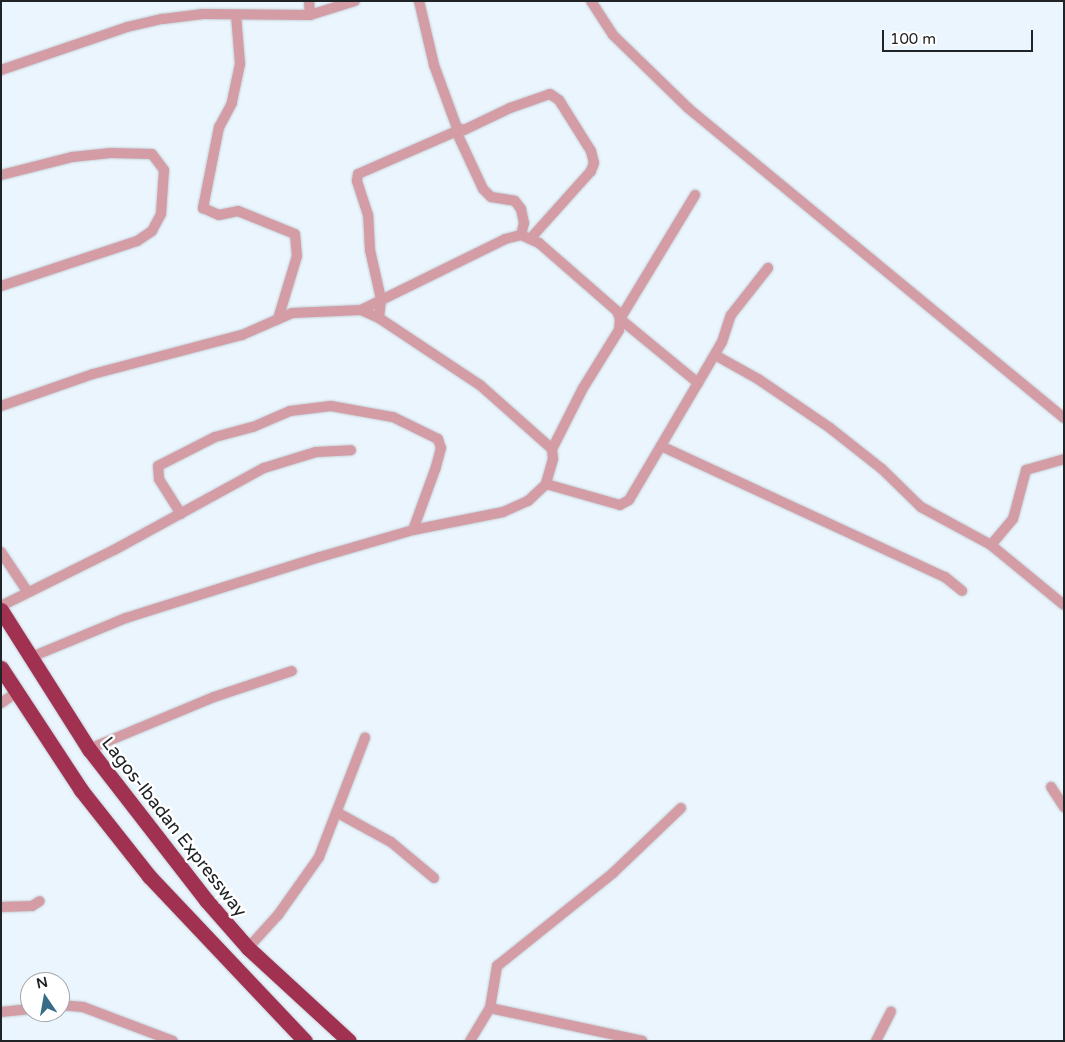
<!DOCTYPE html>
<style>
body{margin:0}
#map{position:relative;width:1065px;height:1042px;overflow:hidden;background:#eaf5fd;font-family:"Varela Round",sans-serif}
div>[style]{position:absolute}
.roads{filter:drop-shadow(0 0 1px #c6cfd6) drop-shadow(0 0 1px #c6cfd6)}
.street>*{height:10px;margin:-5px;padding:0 5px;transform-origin:5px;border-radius:5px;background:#d49da6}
.highway>*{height:15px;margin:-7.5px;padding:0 7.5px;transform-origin:7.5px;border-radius:7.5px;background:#a13151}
span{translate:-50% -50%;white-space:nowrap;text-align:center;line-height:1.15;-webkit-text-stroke:5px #fff;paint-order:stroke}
.street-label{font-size:18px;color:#202427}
.frame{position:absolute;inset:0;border:2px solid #202427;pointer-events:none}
.north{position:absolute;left:20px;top:972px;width:50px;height:50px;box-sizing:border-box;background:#fff;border:1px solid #a6a7a9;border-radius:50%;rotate:348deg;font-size:14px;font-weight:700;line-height:20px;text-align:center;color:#202427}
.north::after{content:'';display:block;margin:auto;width:18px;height:22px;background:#366c87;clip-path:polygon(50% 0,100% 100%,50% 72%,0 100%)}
.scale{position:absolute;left:882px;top:30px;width:151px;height:22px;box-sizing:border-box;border:2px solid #202427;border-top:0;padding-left:6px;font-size:15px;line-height:18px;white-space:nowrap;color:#202427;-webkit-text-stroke:4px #fff;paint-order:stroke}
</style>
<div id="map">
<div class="roads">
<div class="street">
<i style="left:309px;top:1px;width:14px;rotate:86deg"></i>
<i style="left:419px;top:1px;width:66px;rotate:76.8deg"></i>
<i style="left:434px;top:65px;width:67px;rotate:69.9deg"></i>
<i style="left:457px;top:128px;width:7px;rotate:16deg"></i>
<i style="left:464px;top:130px;width:51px;rotate:-25.6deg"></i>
<i style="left:510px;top:108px;width:42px;rotate:-19.3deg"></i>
<i style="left:550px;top:94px;width:11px;rotate:34deg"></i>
<i style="left:559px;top:100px;width:60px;rotate:57.9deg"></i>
<i style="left:591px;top:151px;width:12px;rotate:76deg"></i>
<i style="left:594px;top:163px;width:9px;rotate:111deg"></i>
<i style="left:591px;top:171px;width:91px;rotate:131.9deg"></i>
<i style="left:591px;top:1px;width:40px;rotate:57.1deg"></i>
<i style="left:613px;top:35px;width:105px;rotate:44.2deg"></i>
<i style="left:688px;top:108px;width:487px;rotate:39.5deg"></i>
<i style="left:236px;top:15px;width:49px;rotate:85.3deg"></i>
<i style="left:240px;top:64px;width:40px;rotate:102deg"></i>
<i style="left:232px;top:103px;width:27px;rotate:118deg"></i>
<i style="left:219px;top:127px;width:83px;rotate:101.2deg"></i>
<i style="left:203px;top:208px;width:17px;rotate:24deg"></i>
<i style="left:219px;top:215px;width:19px;rotate:-12deg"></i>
<i style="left:238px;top:211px;width:61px;rotate:22deg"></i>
<i style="left:295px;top:234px;width:22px;rotate:85deg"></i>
<i style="left:297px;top:256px;width:66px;rotate:106.8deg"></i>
<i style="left:1px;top:70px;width:133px;rotate:-18.8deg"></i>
<i style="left:127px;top:27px;width:37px;rotate:-13deg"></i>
<i style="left:163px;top:19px;width:40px;rotate:-7.1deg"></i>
<i style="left:203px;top:14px;width:107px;rotate:0.5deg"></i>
<i style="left:310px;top:15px;width:47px;rotate:-17.3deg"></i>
<i style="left:456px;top:131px;width:64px;rotate:65deg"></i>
<i style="left:483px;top:189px;width:11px;rotate:45deg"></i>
<i style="left:491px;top:197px;width:24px;rotate:9deg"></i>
<i style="left:515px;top:201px;width:10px;rotate:53deg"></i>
<i style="left:521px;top:209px;width:14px;rotate:78deg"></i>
<i style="left:524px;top:223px;width:12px;rotate:104deg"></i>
<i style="left:1px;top:175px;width:73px;rotate:-14.2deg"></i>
<i style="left:72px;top:157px;width:39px;rotate:-6deg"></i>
<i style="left:111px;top:153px;width:41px;rotate:1.4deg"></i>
<i style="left:152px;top:154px;width:20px;rotate:53deg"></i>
<i style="left:164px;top:170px;width:44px;rotate:93.9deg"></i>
<i style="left:161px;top:214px;width:19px;rotate:118deg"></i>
<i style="left:152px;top:231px;width:18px;rotate:146deg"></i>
<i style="left:137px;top:241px;width:143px;rotate:161.7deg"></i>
<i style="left:361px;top:310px;width:161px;rotate:-26.2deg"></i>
<i style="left:505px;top:239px;width:16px;rotate:-14deg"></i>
<i style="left:521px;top:235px;width:20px;rotate:24deg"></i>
<i style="left:539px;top:243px;width:103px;rotate:41.1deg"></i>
<i style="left:617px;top:311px;width:9px;rotate:69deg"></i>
<i style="left:620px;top:319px;width:11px;rotate:95deg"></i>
<i style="left:619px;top:330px;width:68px;rotate:121.8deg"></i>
<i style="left:583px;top:388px;width:68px;rotate:116.9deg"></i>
<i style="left:379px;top:318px;width:19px;rotate:-84deg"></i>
<i style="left:381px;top:299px;width:50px;rotate:-102.7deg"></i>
<i style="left:370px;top:250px;width:35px;rotate:-93deg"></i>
<i style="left:368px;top:215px;width:36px;rotate:-108deg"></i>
<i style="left:357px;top:181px;width:7px;rotate:-82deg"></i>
<i style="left:358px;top:174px;width:110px;rotate:-23.5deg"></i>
<i style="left:715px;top:355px;width:49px;rotate:29.2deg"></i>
<i style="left:758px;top:379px;width:87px;rotate:34.2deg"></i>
<i style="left:830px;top:428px;width:66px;rotate:38.3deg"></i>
<i style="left:882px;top:469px;width:54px;rotate:44.3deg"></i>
<i style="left:921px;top:507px;width:80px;rotate:28.5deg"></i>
<i style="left:991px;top:545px;width:94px;rotate:39.4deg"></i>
<i style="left:698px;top:383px;width:48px;rotate:-59.7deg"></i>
<i style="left:722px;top:342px;width:28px;rotate:-72deg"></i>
<i style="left:731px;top:315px;width:60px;rotate:-51.8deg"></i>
<i style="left:1px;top:406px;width:97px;rotate:-19.2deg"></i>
<i style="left:93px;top:374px;width:154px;rotate:-14.7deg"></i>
<i style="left:242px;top:335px;width:55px;rotate:-23.7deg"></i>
<i style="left:292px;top:313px;width:69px;rotate:-2.5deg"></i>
<i style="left:361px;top:310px;width:20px;rotate:24deg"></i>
<i style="left:379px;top:318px;width:121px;rotate:33.6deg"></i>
<i style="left:480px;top:385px;width:96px;rotate:41.6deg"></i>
<i style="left:552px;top:449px;width:10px;rotate:84deg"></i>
<i style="left:553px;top:459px;width:26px;rotate:106deg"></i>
<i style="left:546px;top:484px;width:77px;rotate:15.8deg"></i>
<i style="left:620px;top:505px;width:10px;rotate:-29deg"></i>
<i style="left:629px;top:500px;width:136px;rotate:-59.5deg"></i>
<i style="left:698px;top:383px;width:101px;rotate:-140.6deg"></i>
<i style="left:620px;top:319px;width:145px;rotate:-58.8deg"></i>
<i style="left:661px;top:446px;width:313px;rotate:24.8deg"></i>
<i style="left:945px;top:577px;width:22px;rotate:39deg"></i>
<i style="left:181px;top:514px;width:41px;rotate:-122.2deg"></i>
<i style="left:159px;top:479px;width:13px;rotate:-94deg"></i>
<i style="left:158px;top:466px;width:64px;rotate:-27deg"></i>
<i style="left:215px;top:437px;width:39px;rotate:-15deg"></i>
<i style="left:253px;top:427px;width:40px;rotate:-23.4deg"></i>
<i style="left:290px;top:411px;width:41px;rotate:-7deg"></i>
<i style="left:331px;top:406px;width:63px;rotate:10.1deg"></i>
<i style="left:393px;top:417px;width:50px;rotate:26.1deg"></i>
<i style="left:438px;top:439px;width:9px;rotate:72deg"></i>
<i style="left:441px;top:448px;width:20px;rotate:105deg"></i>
<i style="left:436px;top:467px;width:67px;rotate:110.1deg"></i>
<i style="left:991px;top:545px;width:34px;rotate:-50deg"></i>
<i style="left:1013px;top:519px;width:51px;rotate:-75.1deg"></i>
<i style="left:1026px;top:470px;width:40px;rotate:-16deg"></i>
<i style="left:1px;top:552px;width:47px;rotate:56.3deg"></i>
<i style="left:1px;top:606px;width:126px;rotate:-26.4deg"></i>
<i style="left:114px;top:550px;width:171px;rotate:-28.7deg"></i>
<i style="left:264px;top:468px;width:54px;rotate:-17.1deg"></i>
<i style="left:316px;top:452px;width:35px;rotate:-3deg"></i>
<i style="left:29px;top:658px;width:105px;rotate:-22.4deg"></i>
<i style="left:126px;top:618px;width:203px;rotate:-17.5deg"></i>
<i style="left:320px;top:557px;width:97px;rotate:-16.2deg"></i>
<i style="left:413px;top:530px;width:92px;rotate:-11.3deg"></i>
<i style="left:503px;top:512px;width:27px;rotate:-24deg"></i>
<i style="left:528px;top:501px;width:25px;rotate:-43deg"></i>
<i style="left:1px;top:703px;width:18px;rotate:-34deg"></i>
<i style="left:89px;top:749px;width:135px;rotate:-22.6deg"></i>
<i style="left:214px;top:697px;width:82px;rotate:-18.4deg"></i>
<i style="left:1051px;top:787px;width:24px;rotate:57deg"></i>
<i style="left:338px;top:813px;width:60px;rotate:28.7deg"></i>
<i style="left:391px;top:842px;width:56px;rotate:39.9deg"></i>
<i style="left:1px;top:907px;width:31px;rotate:-2deg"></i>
<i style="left:32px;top:906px;width:9px;rotate:-32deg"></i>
<i style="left:248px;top:948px;width:45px;rotate:-47.7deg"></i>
<i style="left:278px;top:915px;width:71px;rotate:-54.7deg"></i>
<i style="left:319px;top:857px;width:128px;rotate:-68.9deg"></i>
<i style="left:60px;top:1005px;width:23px;rotate:5deg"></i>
<i style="left:83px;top:1007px;width:96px;rotate:20.7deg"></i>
<i style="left:490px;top:1008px;width:156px;rotate:12.2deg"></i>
<i style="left:1px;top:1012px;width:29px;rotate:-6deg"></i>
<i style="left:470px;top:1041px;width:39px;rotate:-59deg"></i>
<i style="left:490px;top:1008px;width:43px;rotate:-80.5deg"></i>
<i style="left:497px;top:966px;width:149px;rotate:-38.7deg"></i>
<i style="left:613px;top:873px;width:94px;rotate:-43.7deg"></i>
<i style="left:876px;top:1041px;width:33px;rotate:-63deg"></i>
</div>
<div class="highway">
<i style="left:1px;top:610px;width:165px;rotate:57.7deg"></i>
<i style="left:89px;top:749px;width:191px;rotate:52.2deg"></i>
<i style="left:206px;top:900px;width:64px;rotate:48.8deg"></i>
<i style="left:248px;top:948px;width:137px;rotate:42.6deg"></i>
<i style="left:1px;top:668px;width:146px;rotate:56.7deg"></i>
<i style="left:81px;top:790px;width:110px;rotate:51.7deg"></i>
<i style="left:149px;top:876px;width:227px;rotate:46.6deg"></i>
</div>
</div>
<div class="street-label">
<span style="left:174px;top:827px;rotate:52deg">Lagos-Ibadan Expressway</span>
</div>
<div class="frame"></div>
<div class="north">N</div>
<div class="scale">100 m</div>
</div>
